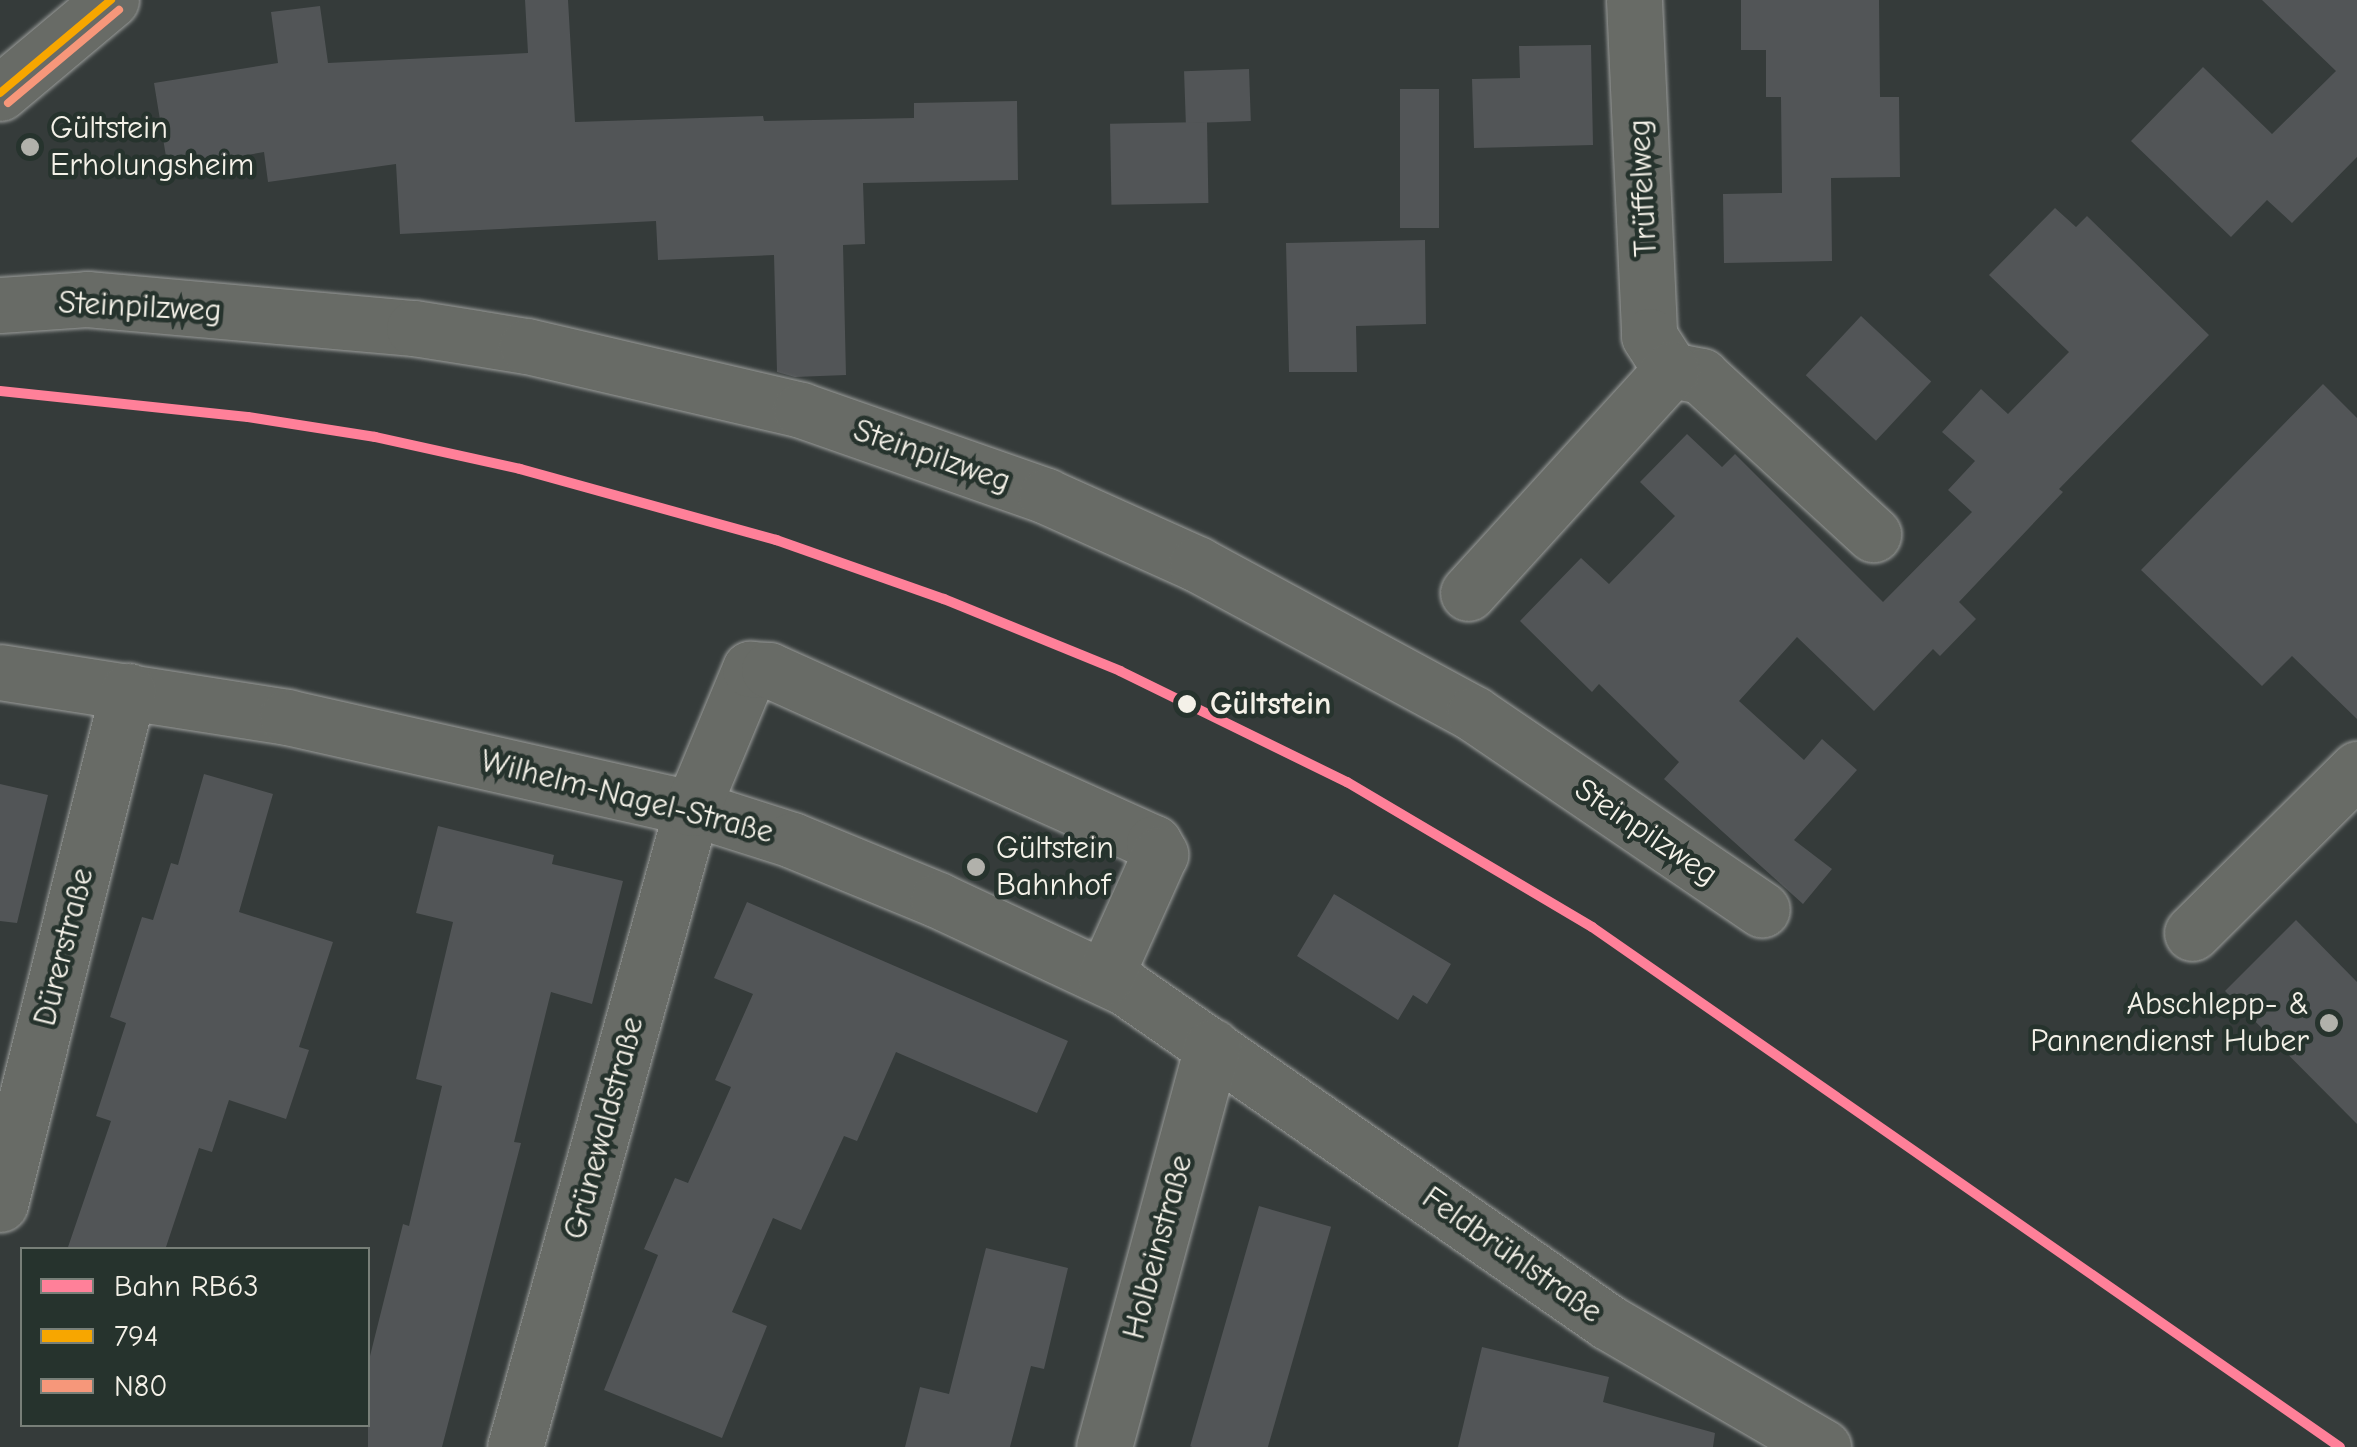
<!DOCTYPE html>
<meta charset="utf-8">
<style>
body{margin:0}
#map{position:relative;width:2357px;height:1447px;overflow:hidden;background:#353b3a;font-family:"Comic Neue",sans-serif}
div>[style]{position:absolute}
.building>*{inset:0;background:#525557;transform-origin:0 0}
.roads{filter:drop-shadow(0 0 2px #9c9e9c) drop-shadow(0 0 2px #9c9e9c)}
.minor>*{height:55px;margin:-27.5px;padding:0 27.5px;transform-origin:27.5px;border-radius:27.5px;background:#686b66}
.bus-1>*{height:8px;margin:-4px;padding:0 4px;transform-origin:4px;border-radius:4px;background:#f7a600}
.bus-2>*{height:8px;margin:-4px;padding:0 4px;transform-origin:4px;border-radius:4px;background:#f6977a}
.rail-1>*{height:10px;margin:-5px;padding:0 5px;transform-origin:5px;border-radius:5px;background:#ff8099}
.dots>*{width:28px;height:28px;translate:-50% -50%;box-sizing:border-box;border:5px solid #26332d;border-radius:50%}
span{translate:-50% -50%;white-space:nowrap;text-align:center;line-height:1.15;-webkit-text-stroke:9px #26332d;paint-order:stroke}
.poi-label{font-size:32px;color:#f4f1e8}
.left{translate:0 -50%;text-align:left}
.right{translate:-100% -50%;text-align:right}
.street-label{font-size:32px;color:#f4f1e8}
.stop-label{font-size:32px;color:#f4f1e8;font-weight:700}
.legend{position:absolute;left:20px;top:1247px;width:350px;height:180px;box-sizing:border-box;background:#26332d;border:2px solid #787f78;margin:0;padding:12px 18px;list-style:none;font-size:30px;color:#f4f1e8}
.legend li{display:flex;align-items:center;gap:20px;height:50px}
.legend b{width:50px;border:2px solid #787f78}
</style>
<div id="map">
<div class="building">
<i style="clip-path:polygon(525px 0,568px 0,575px 122px,763px 116px,764px 121px,914px 118px,914px 103px,1017px 101px,1018px 180px,863px 183px,865px 244px,843px 245px,846px 375px,795px 377px,777px 372px,774px 255px,658px 260px,656px 221px,400px 234px,396px 164px,268px 182px,264px 152px,168px 169px,154px 83px,278px 63px,271px 12px,320px 6px,328px 63px,528px 53px)"></i>
<i style="clip-path:polygon(1741px 0,1879px 0,1880px 97px,1899px 97px,1900px 177px,1831px 178px,1832px 261px,1724px 263px,1723px 194px,1782px 193px,1781px 97px,1766px 97px,1766px 50px,1741px 50px)"></i>
<i style="clip-path:polygon(2262px 0,2357px 0,2357px 157px,2292px 223px,2267px 200px,2231px 237px,2131px 141px,2203px 67px,2272px 134px,2336px 71px)"></i>
<i style="clip-path:polygon(1591px 45px,1593px 145px,1474px 148px,1472px 79px,1520px 78px,1519px 46px)"></i>
<i style="left:1249px;top:69px;width:52px;height:65px;rotate:88deg"></i>
<i style="left:1400px;top:89px;width:39px;height:139px"></i>
<i style="left:1207px;top:122px;width:81px;height:97px;rotate:89deg"></i>
<i style="clip-path:polygon(2055px 208px,2076px 227px,2087px 216px,2209px 335px,2059px 489px,2063px 492px,1959px 602px,1976px 619px,1940px 656px,1933px 649px,1874px 711px,1797px 637px,1739px 701px,1804px 760px,1822px 739px,1857px 770px,1794px 840px,1832px 869px,1803px 904px,1664px 779px,1679px 762px,1599px 684px,1592px 692px,1520px 621px,1581px 558px,1609px 584px,1675px 516px,1640px 482px,1687px 434px,1722px 467px,1735px 454px,1883px 602px,1972px 512px,1948px 490px,1975px 461px,1942px 432px,1981px 389px,2008px 414px,2069px 352px,1989px 275px)"></i>
<i style="clip-path:polygon(1425px 240px,1426px 324px,1356px 326px,1357px 372px,1289px 372px,1286px 243px)"></i>
<i style="left:1861px;top:316px;width:96px;height:81px;rotate:43deg"></i>
<i style="clip-path:polygon(2323px 384px,2357px 418px,2357px 719px,2292px 656px,2262px 686px,2141px 570px)"></i>
<i style="clip-path:polygon(204px 774px,273px 794px,239px 912px,333px 942px,299px 1047px,309px 1050px,286px 1119px,229px 1100px,212px 1152px,199px 1148px,165px 1250px,67px 1250px,111px 1121px,96px 1116px,126px 1023px,110px 1017px,142px 917px,153px 920px,171px 863px,178px 865px)"></i>
<i style="clip-path:polygon(0 784px,48px 795px,17px 923px,0 921px)"></i>
<i style="clip-path:polygon(438px 826px,554px 855px,552px 864px,623px 881px,592px 1004px,551px 992px,514px 1142px,521px 1143px,442px 1447px,368px 1447px,368px 1364px,403px 1224px,409px 1226px,442px 1086px,416px 1079px,453px 922px,416px 913px)"></i>
<i style="clip-path:polygon(1334px 894px,1451px 964px,1427px 1004px,1413px 995px,1398px 1020px,1297px 956px)"></i>
<i style="clip-path:polygon(747px 902px,1068px 1041px,1037px 1113px,896px 1052px,857px 1141px,844px 1136px,801px 1230px,773px 1218px,732px 1312px,767px 1326px,722px 1438px,604px 1390px,658px 1255px,644px 1249px,675px 1178px,688px 1183px,731px 1087px,715px 1080px,753px 994px,714px 978px)"></i>
<i style="clip-path:polygon(2296px 920px,2357px 982px,2357px 1124px,2225px 991px)"></i>
<i style="left:1259px;top:1206px;width:75px;height:250px;rotate:16deg"></i>
<i style="clip-path:polygon(986px 1248px,1068px 1268px,1044px 1369px,1031px 1366px,1010px 1447px,905px 1447px,920px 1387px,949px 1394px)"></i>
<i style="clip-path:polygon(1482px 1347px,1609px 1377px,1603px 1402px,1715px 1433px,1713px 1447px,1458px 1447px)"></i>
</div>
<div class="roads">
<div class="minor">
<i style="left:1634px;top:0;width:336px;rotate:87.4deg"></i>
<i style="left:1649px;top:336px;width:40px;rotate:57.1deg"></i>
<i style="left:1671px;top:370px;width:31px;rotate:11deg"></i>
<i style="left:1701px;top:376px;width:234px;rotate:42.6deg"></i>
<i style="left:0;top:93px;width:145px;rotate:-40deg"></i>
<i style="left:0;top:305px;width:87px;rotate:-3.9deg"></i>
<i style="left:87px;top:299px;width:328px;rotate:5.1deg"></i>
<i style="left:414px;top:328px;width:114px;rotate:9.1deg"></i>
<i style="left:527px;top:346px;width:281px;rotate:13.1deg"></i>
<i style="left:801px;top:410px;width:260px;rotate:19.3deg"></i>
<i style="left:1046px;top:496px;width:166px;rotate:24.2deg"></i>
<i style="left:1197px;top:564px;width:315px;rotate:28.4deg"></i>
<i style="left:1474px;top:714px;width:348px;rotate:34.2deg"></i>
<i style="left:1468px;top:593px;width:302px;rotate:-47.7deg"></i>
<i style="left:0;top:672px;width:291px;rotate:8.9deg"></i>
<i style="left:287px;top:717px;width:415px;rotate:12.7deg"></i>
<i style="left:692px;top:808px;width:105px;rotate:17.7deg"></i>
<i style="left:792px;top:840px;width:158px;rotate:22.3deg"></i>
<i style="left:938px;top:900px;width:208px;rotate:25.1deg"></i>
<i style="left:1126px;top:988px;width:586px;rotate:34.72deg"></i>
<i style="left:1608px;top:1322px;width:249px;rotate:30.2deg"></i>
<i style="left:2192px;top:933px;width:233px;rotate:-44.8deg"></i>
<i style="left:0;top:1204px;width:529px;rotate:-75.99deg"></i>
<i style="left:515px;top:1447px;width:663px;rotate:-74.52deg"></i>
<i style="left:692px;top:808px;width:151px;rotate:-67.4deg"></i>
<i style="left:750px;top:669px;width:19px;rotate:3deg"></i>
<i style="left:769px;top:670px;width:422px;rotate:24.2deg"></i>
<i style="left:1154px;top:843px;width:13px;rotate:61deg"></i>
<i style="left:1160px;top:854px;width:135px;rotate:114.1deg"></i>
<i style="left:1104px;top:1447px;width:415px;rotate:-74.9deg"></i>
</div>
</div>
<div class="bus-1">
<i style="left:0;top:93px;width:145px;rotate:-40deg"></i>
</div>
<div class="bus-2">
<i style="left:8px;top:103px;width:145px;rotate:-40deg"></i>
</div>
<div class="rail-1">
<i style="left:0;top:391px;width:249px;rotate:6deg"></i>
<i style="left:248px;top:417px;width:129px;rotate:8.9deg"></i>
<i style="left:375px;top:437px;width:148px;rotate:12.4deg"></i>
<i style="left:520px;top:469px;width:266px;rotate:15.5deg"></i>
<i style="left:776px;top:540px;width:178px;rotate:19.4deg"></i>
<i style="left:944px;top:599px;width:190px;rotate:22.2deg"></i>
<i style="left:1120px;top:671px;width:253px;rotate:26.1deg"></i>
<i style="left:1347px;top:782px;width:285px;rotate:30.6deg"></i>
<i style="left:1592px;top:927px;width:911px;rotate:34.81deg"></i>
</div>
<div class="dots">
<i style="left:30px;top:147px;background:#b1b1ab"></i>
<i style="left:1187px;top:704px;background:#f4f1e8"></i>
<i style="left:976px;top:867px;background:#b1b1ab"></i>
<i style="left:2329px;top:1023px;background:#b1b1ab"></i>
</div>
<div class="poi-label">
<span class="left" style="left:50px;top:147px">Gültstein<br>Erholungsheim</span>
<span class="left" style="left:996px;top:867px">Gültstein<br>Bahnhof</span>
<span class="right" style="left:2309px;top:1023px">Abschlepp- &amp;<br>Pannendienst Huber</span>
</div>
<div class="street-label">
<span style="left:1643px;top:188px;rotate:-93deg">Trüffelweg</span>
<span style="left:140px;top:307px;rotate:3deg">Steinpilzweg</span>
<span style="left:932px;top:456px;rotate:19deg">Steinpilzweg</span>
<span style="left:627px;top:797px;rotate:14deg">Wilhelm-Nagel-Straße</span>
<span style="left:1646px;top:832px;rotate:34deg">Steinpilzweg</span>
<span style="left:64px;top:947px;rotate:-76deg">Dürerstraße</span>
<span style="left:604px;top:1128px;rotate:-75deg">Grünewaldstraße</span>
<span style="left:1158px;top:1247px;rotate:-75deg">Holbeinstraße</span>
<span style="left:1512px;top:1255px;rotate:35deg">Feldbrühlstraße</span>
</div>
<div class="stop-label">
<span class="left" style="left:1210px;top:704px">Gültstein</span>
</div>
<ul class="legend">
<li><b style="height:12px;background:#ff8099"></b>Bahn RB63</li>
<li><b style="height:12px;background:#f7a600"></b>794</li>
<li><b style="height:12px;background:#f6977a"></b>N80</li>
</ul>
</div>
